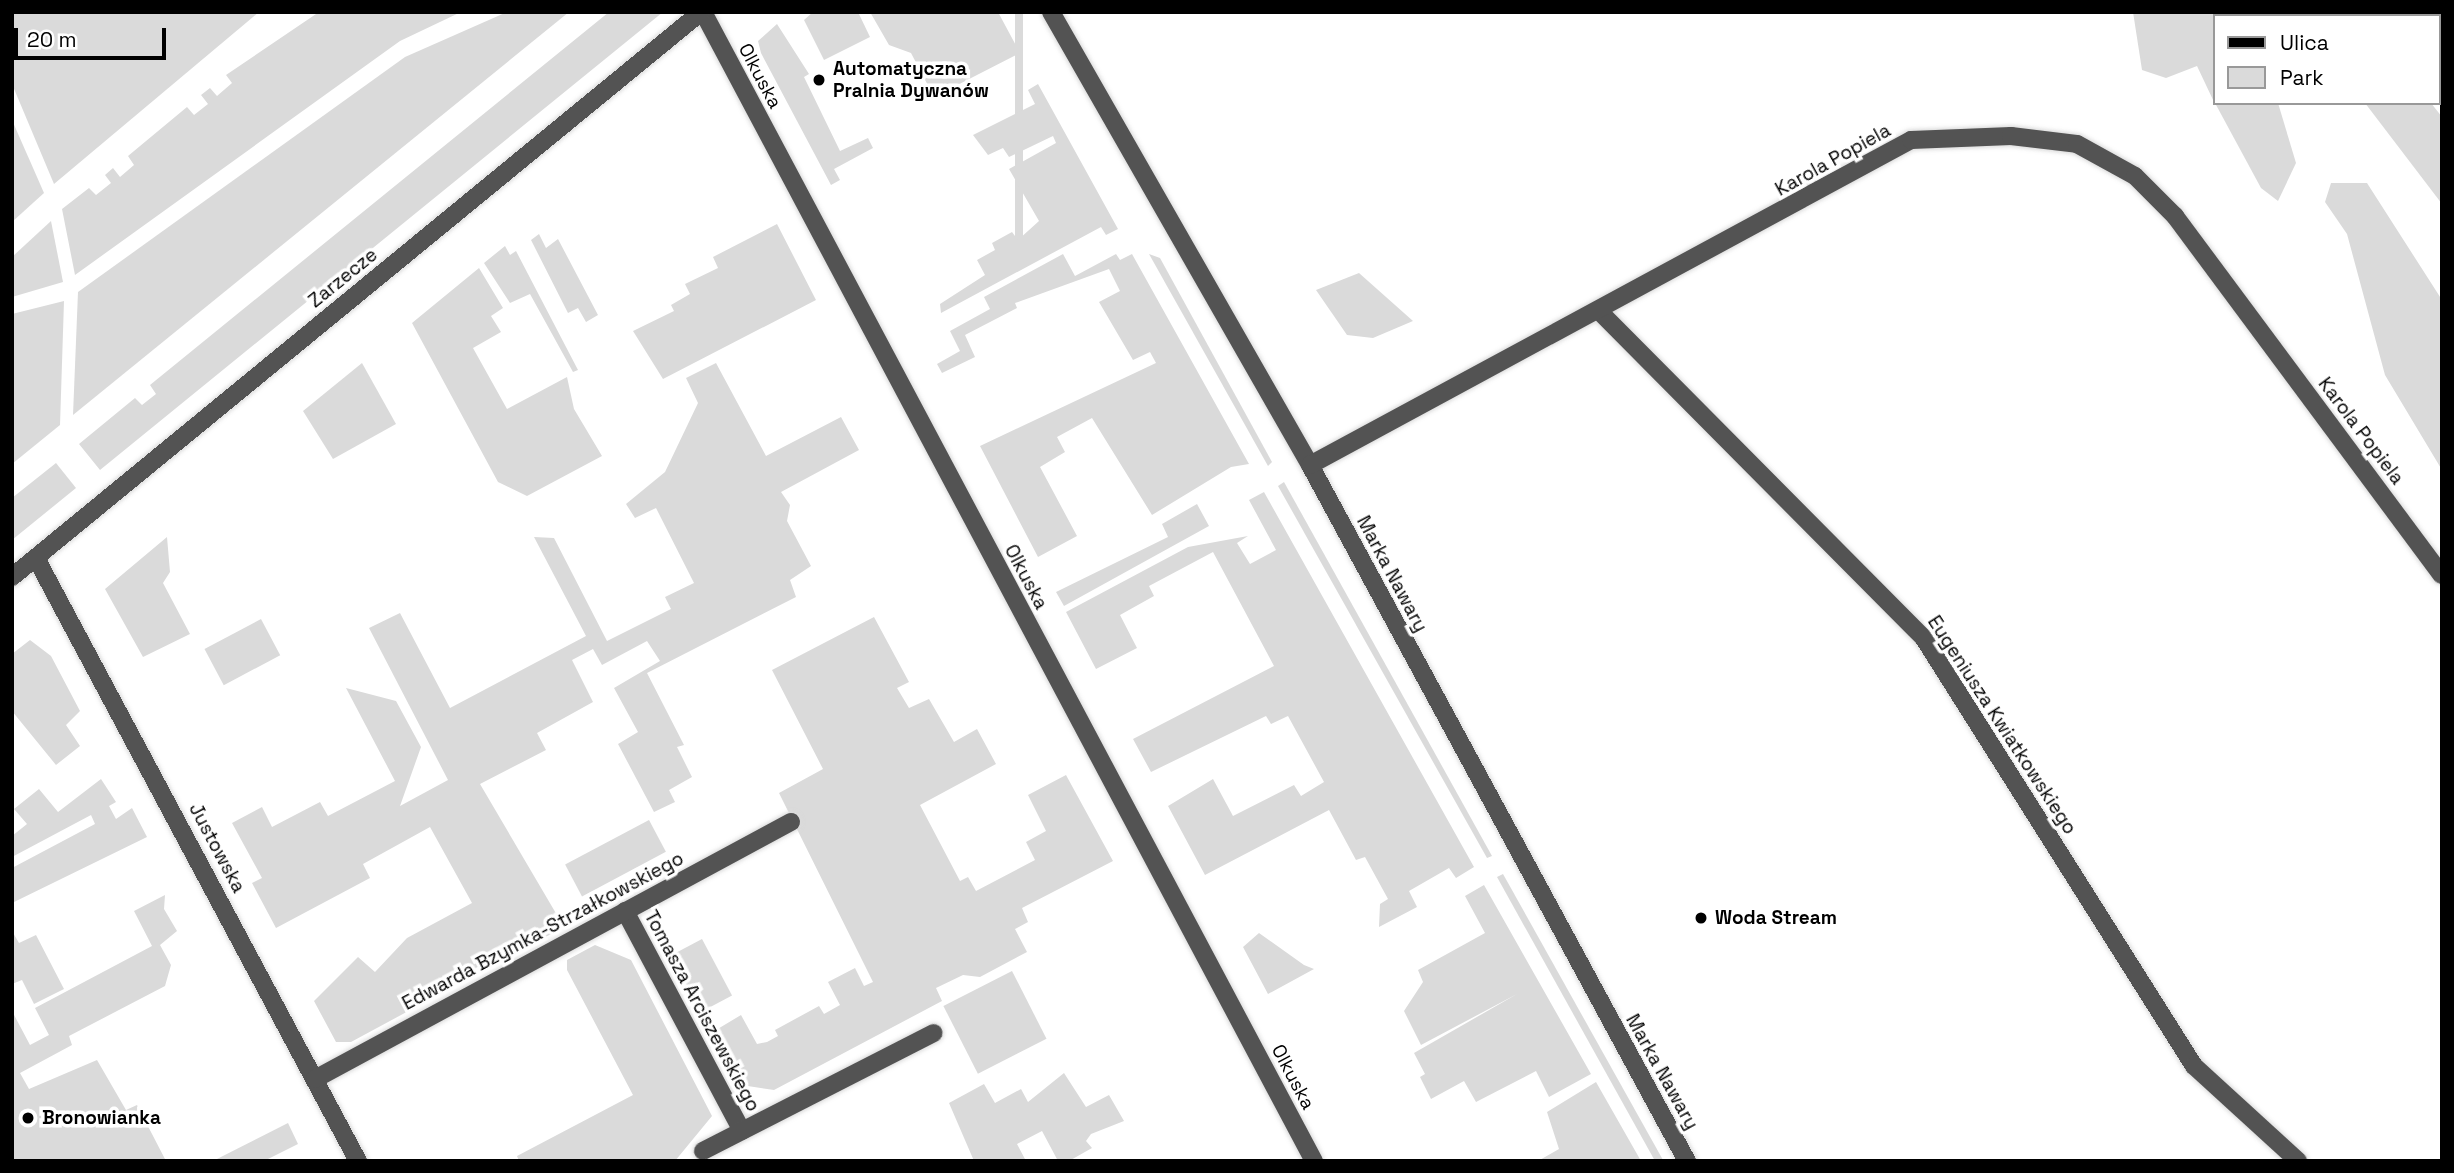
<!DOCTYPE html>
<meta charset="utf-8">
<style>
body{margin:0}
#map{position:relative;width:2454px;height:1173px;overflow:hidden;background:#fff;font-family:"Space Grotesk",sans-serif}
div>[style]{position:absolute}
.green>*{inset:0;background:#dadada;transform-origin:0 0}
.roads{filter:drop-shadow(0 0 2px #dbdbdb) drop-shadow(0 0 2px #dbdbdb)}
.minor>*{height:18px;margin:-9px;padding:0 9px;transform-origin:9px;border-radius:9px;background:#535353}
.major>*{height:18px;margin:-9px;padding:0 9px;transform-origin:9px;border-radius:9px;background:#000}
.dots>*{width:19px;height:19px;translate:-50% -50%;box-sizing:border-box;border:4px solid #fff;border-radius:50%}
span{translate:-50% -50%;white-space:nowrap;text-align:center;line-height:1.15;-webkit-text-stroke:7px #fff;paint-order:stroke}
.poi-label{font-size:19px;color:#000;font-weight:700}
.left{translate:0 -50%;text-align:left}
.street-label{font-size:19px;color:#000}
.frame{position:absolute;inset:0;border:14px solid #000;pointer-events:none}
.legend{position:absolute;left:2213px;top:14px;width:228px;height:91px;box-sizing:border-box;background:#fff;border:2px solid #999;margin:0;padding:9px 12px;list-style:none;font-size:21px;color:#000}
.legend li{display:flex;align-items:center;gap:14px;height:35px}
.legend b{width:35px;border:2px solid #999}
.scale{position:absolute;left:14px;top:28px;width:152px;height:32px;box-sizing:border-box;border:4px solid #000;border-top:0;padding-left:9px;font-size:21px;line-height:24px;white-space:nowrap;color:#000;-webkit-text-stroke:5px #fff;paint-order:stroke}
</style>
<div id="map">
<div class="green">
<i style="clip-path:polygon(12px 12px,259px 12px,54px 184px,12px 84px)"></i>
<i style="clip-path:polygon(319px 12px,461px 12px,400px 41px,75px 275px,62px 209px,89px 188px,96px 195px,111px 183px,105px 175px,113px 168px,120px 177px,134px 165px,128px 156px,187px 107px,194px 115px,208px 104px,201px 95px,210px 88px,217px 96px,232px 83px,226px 75px)"></i>
<i style="clip-path:polygon(507px 12px,569px 12px,73px 415px,78px 292px,405px 57px)"></i>
<i style="clip-path:polygon(609px 12px,663px 12px,100px 470px,79px 444px,135px 398px,142px 405px,156px 394px,150px 385px)"></i>
<i style="clip-path:polygon(813px 12px,858px 12px,870px 37px,824px 60px,804px 20px)"></i>
<i style="clip-path:polygon(870px 12px,998px 12px,1020px 53px,934px 97px,911px 53px,889px 45px)"></i>
<i style="left:1015px;top:12px;width:8px;height:229px"></i>
<i style="clip-path:polygon(2133px 12px,2234px 12px,2214px 16px,2214px 102px,2197px 66px,2166px 78px,2142px 70px)"></i>
<i style="clip-path:polygon(777px 24px,809px 74px,804px 77px,840px 151px,868px 138px,873px 148px,834px 169px,840px 180px,831px 185px,761px 53px,758px 41px)"></i>
<i style="clip-path:polygon(1038px 84px,1118px 229px,1106px 235px,1101px 227px,941px 313px,940px 304px,985px 275px,977px 260px,995px 250px,992px 243px,1012px 232px,1018px 240px,1039px 221px,1009px 169px,1056px 143px,1053px 136px,1009px 157px,1003px 148px,988px 155px,973px 135px,1035px 104px,1028px 90px)"></i>
<i style="clip-path:polygon(2215px 103px,2278px 103px,2296px 163px,2278px 201px,2261px 188px)"></i>
<i style="clip-path:polygon(2365px 103px,2431px 103px,2442px 117px,2442px 204px)"></i>
<i style="clip-path:polygon(12px 120px,44px 193px,12px 222px)"></i>
<i style="clip-path:polygon(2331px 183px,2367px 183px,2442px 300px,2442px 470px,2385px 375px,2347px 234px,2325px 202px)"></i>
<i style="clip-path:polygon(51px 221px,63px 282px,12px 297px,12px 257px)"></i>
<i style="clip-path:polygon(777px 224px,816px 300px,663px 379px,633px 331px,674px 311px,671px 305px,690px 294px,685px 284px,718px 268px,713px 257px)"></i>
<i style="clip-path:polygon(539px 234px,546px 248px,558px 239px,598px 315px,586px 322px,578px 308px,568px 313px,531px 240px)"></i>
<i style="clip-path:polygon(505px 246px,510px 255px,516px 251px,578px 370px,573px 372px,530px 294px,510px 303px,484px 263px)"></i>
<i style="clip-path:polygon(1063px 254px,1075px 276px,1116px 254px,1120px 260px,1132px 254px,1249px 464px,1231px 467px,1152px 515px,1092px 418px,1057px 437px,1065px 452px,1040px 467px,1077px 536px,1038px 557px,980px 446px,1156px 363px,1150px 352px,1133px 360px,1099px 302px,1120px 291px,1109px 269px,1015px 303px,1017px 308px,965px 335px,975px 357px,942px 373px,937px 364px,960px 351px,950px 331px,990px 309px,984px 297px)"></i>
<i style="clip-path:polygon(1149px 254px,1160px 258px,1272px 462px,1268px 466px)"></i>
<i style="clip-path:polygon(479px 268px,503px 308px,491px 316px,501px 332px,473px 348px,507px 409px,567px 377px,574px 409px,602px 456px,527px 496px,498px 482px,412px 323px)"></i>
<i style="clip-path:polygon(1359px 273px,1413px 321px,1373px 338px,1347px 335px,1316px 290px)"></i>
<i style="clip-path:polygon(64px 301px,60px 425px,12px 464px,12px 314px)"></i>
<i style="clip-path:polygon(362px 363px,396px 424px,333px 459px,303px 411px)"></i>
<i style="clip-path:polygon(716px 363px,766px 456px,841px 417px,859px 450px,781px 492px,790px 505px,787px 521px,811px 566px,790px 580px,796px 597px,647px 673px,684px 745px,677px 747px,692px 777px,669px 790px,675px 802px,654px 812px,618px 744px,638px 732px,614px 688px,660px 661px,647px 641px,602px 665px,593px 649px,572px 660px,593px 702px,537px 733px,546px 750px,480px 784px,564px 927px,351px 1042px,336px 1042px,314px 1001px,358px 957px,375px 972px,407px 938px,472px 903px,430px 827px,363px 864px,370px 878px,276px 928px,252px 883px,262px 878px,232px 823px,262px 807px,272px 827px,320px 802px,328px 816px,395px 781px,346px 688px,396px 701px,421px 747px,400px 806px,448px 780px,369px 628px,400px 613px,450px 708px,586px 636px,534px 537px,554px 538px,607px 641px,671px 609px,665px 597px,694px 583px,656px 508px,635px 518px,626px 504px,665px 472px,698px 403px,686px 378px)"></i>
<i style="clip-path:polygon(56px 463px,76px 488px,12px 540px,12px 498px)"></i>
<i style="clip-path:polygon(1284px 482px,1492px 856px,1487px 858px,1278px 486px)"></i>
<i style="clip-path:polygon(1264px 492px,1474px 867px,1456px 878px,1449px 868px,1409px 891px,1417px 907px,1379px 927px,1380px 904px,1388px 899px,1365px 857px,1356px 860px,1329px 810px,1205px 875px,1168px 806px,1213px 779px,1233px 816px,1294px 785px,1301px 796px,1324px 782px,1288px 716px,1271px 724px,1266px 716px,1151px 772px,1133px 739px,1274px 666px,1213px 552px,1149px 586px,1154px 596px,1120px 615px,1137px 648px,1096px 669px,1066px 612px,1188px 547px,1248px 536px,1237px 543px,1250px 564px,1276px 550px,1249px 500px)"></i>
<i style="clip-path:polygon(1197px 504px,1209px 526px,1064px 606px,1056px 592px,1168px 537px,1162px 524px)"></i>
<i style="clip-path:polygon(167px 537px,170px 572px,163px 583px,190px 634px,143px 657px,105px 589px)"></i>
<i style="clip-path:polygon(874px 617px,909px 682px,897px 688px,909px 708px,929px 699px,954px 742px,977px 729px,996px 764px,920px 805px,960px 881px,968px 877px,976px 891px,1035px 860px,1026px 842px,1046px 831px,1028px 795px,1066px 775px,1113px 861px,1022px 908px,1028px 922px,1015px 929px,1027px 952px,980px 977px,963px 975px,936px 988px,942px 1001px,774px 1090px,741px 1085px,711px 1033px,741px 1015px,757px 1044px,767px 1042px,778px 1036px,775px 1030px,819px 1006px,824px 1014px,840px 1005px,828px 982px,855px 968px,864px 986px,873px 982px,779px 793px,823px 769px,772px 670px)"></i>
<i style="left:261px;top:619px;width:41px;height:64px;rotate:62deg"></i>
<i style="clip-path:polygon(30px 640px,51px 656px,80px 711px,66px 725px,80px 746px,56px 765px,12px 711px,12px 654px)"></i>
<i style="clip-path:polygon(101px 779px,116px 802px,109px 806px,116px 819px,132px 808px,147px 837px,12px 903px,12px 868px,95px 824px,91px 815px,12px 857px,12px 836px,27px 824px,14px 809px,39px 789px,58px 812px)"></i>
<i style="left:649px;top:820px;width:36px;height:95px;rotate:62deg"></i>
<i style="clip-path:polygon(1503px 874px,1663px 1160px,1663px 1161px,1655px 1161px,1497px 877px)"></i>
<i style="clip-path:polygon(1484px 885px,1591px 1074px,1549px 1097px,1536px 1071px,1476px 1102px,1464px 1081px,1431px 1099px,1420px 1077px,1425px 1074px,1414px 1053px,1517px 994px,1421px 1045px,1404px 1011px,1423px 982px,1418px 970px,1485px 933px,1465px 896px)"></i>
<i style="clip-path:polygon(165px 895px,164px 909px,177px 931px,160px 945px,171px 965px,165px 986px,69px 1036px,72px 1045px,20px 1073px,29px 1089px,97px 1060px,126px 1110px,137px 1105px,166px 1161px,12px 1161px,12px 1011px,30px 1045px,49px 1035px,35px 1008px,152px 946px,134px 911px)"></i>
<i style="clip-path:polygon(12px 931px,19px 943px,36px 935px,64px 989px,34px 1004px,22px 980px,12px 984px)"></i>
<i style="clip-path:polygon(1259px 933px,1304px 965px,1314px 969px,1268px 994px,1243px 947px)"></i>
<i style="left:702px;top:939px;width:64px;height:39px;rotate:62deg"></i>
<i style="clip-path:polygon(595px 945px,631px 960px,712px 1116px,675px 1161px,519px 1161px,517px 1156px,633px 1095px,567px 970px,567px 960px)"></i>
<i style="left:1012px;top:971px;width:76px;height:77px;rotate:63deg"></i>
<i style="clip-path:polygon(1064px 1073px,1086px 1107px,1109px 1095px,1124px 1121px,1091px 1134px,1086px 1141px,1092px 1148px,1069px 1161px,1058px 1161px,1042px 1131px,1017px 1144px,1026px 1161px,974px 1161px,949px 1103px,984px 1084px,995px 1103px,1021px 1089px,1028px 1102px)"></i>
<i style="clip-path:polygon(1596px 1082px,1641px 1161px,1538px 1161px,1559px 1149px,1547px 1112px)"></i>
<i style="clip-path:polygon(288px 1123px,298px 1144px,264px 1161px,213px 1161px)"></i>
</div>
<div class="roads">
<div class="minor">
<i style="left:703px;top:12px;width:1301px;rotate:62deg"></i>
<i style="left:1051px;top:12px;width:522px;rotate:60.24deg"></i>
<i style="left:1310px;top:465px;width:792px;rotate:61.56deg"></i>
<i style="left:1601px;top:313px;width:457px;rotate:45.2deg"></i>
<i style="left:1923px;top:637px;width:507px;rotate:57.72deg"></i>
<i style="left:2194px;top:1066px;width:141px;rotate:42.4deg"></i>
<i style="left:1310px;top:465px;width:683px;rotate:-28.4deg"></i>
<i style="left:1911px;top:140px;width:100px;rotate:-2.3deg"></i>
<i style="left:2011px;top:136px;width:66px;rotate:6.9deg"></i>
<i style="left:2077px;top:144px;width:66px;rotate:28.9deg"></i>
<i style="left:2135px;top:176px;width:57px;rotate:45deg"></i>
<i style="left:2175px;top:216px;width:447px;rotate:53.4deg"></i>
<i style="left:36px;top:558px;width:684px;rotate:61.9deg"></i>
<i style="left:12px;top:577px;width:891px;rotate:-39.35deg"></i>
<i style="left:625px;top:911px;width:249px;rotate:62deg"></i>
<i style="left:315px;top:1079px;width:541px;rotate:-28.37deg"></i>
<i style="left:703px;top:1151px;width:259px;rotate:-27.1deg"></i>
</div>
<div class="major">
<i style="left:2393px;top:12px;width:5px;rotate:53deg"></i>
<i style="left:2438px;top:69px;width:6px;rotate:51deg"></i>
</div>
</div>
<div class="dots">
<i style="left:819px;top:80px;background:#000"></i>
<i style="left:1701px;top:918px;background:#000"></i>
<i style="left:28px;top:1118px;background:#000"></i>
</div>
<div class="poi-label">
<span class="left" style="left:833px;top:80px">Automatyczna<br>Pralnia Dywanów</span>
<span class="left" style="left:1715px;top:918px">Woda Stream</span>
<span class="left" style="left:42px;top:1118px">Bronowianka</span>
</div>
<div class="street-label">
<span style="left:760px;top:76px;rotate:62deg">Olkuska</span>
<span style="left:1833px;top:160px;rotate:-29deg">Karola Popiela</span>
<span style="left:343px;top:278px;rotate:-39deg">Zarzecze</span>
<span style="left:2361px;top:431px;rotate:53deg">Karola Popiela</span>
<span style="left:1392px;top:574px;rotate:62deg">Marka Nawary</span>
<span style="left:1026px;top:577px;rotate:62deg">Olkuska</span>
<span style="left:2002px;top:725px;rotate:57deg">Eugeniusza Kwiatkowskiego</span>
<span style="left:217px;top:848px;rotate:62deg">Justowska</span>
<span style="left:543px;top:931px;rotate:-28deg">Edwarda Bzymka-Strzałkowskiego</span>
<span style="left:702px;top:1011px;rotate:62deg">Tomasza Arciszewskiego</span>
<span style="left:1662px;top:1072px;rotate:61deg">Marka Nawary</span>
<span style="left:1293px;top:1077px;rotate:62deg">Olkuska</span>
</div>
<div class="frame"></div>
<ul class="legend">
<li><b style="height:9px;background:#000"></b>Ulica</li>
<li><b style="height:19px;background:#dadada"></b>Park</li>
</ul>
<div class="scale">20 m</div>
</div>
